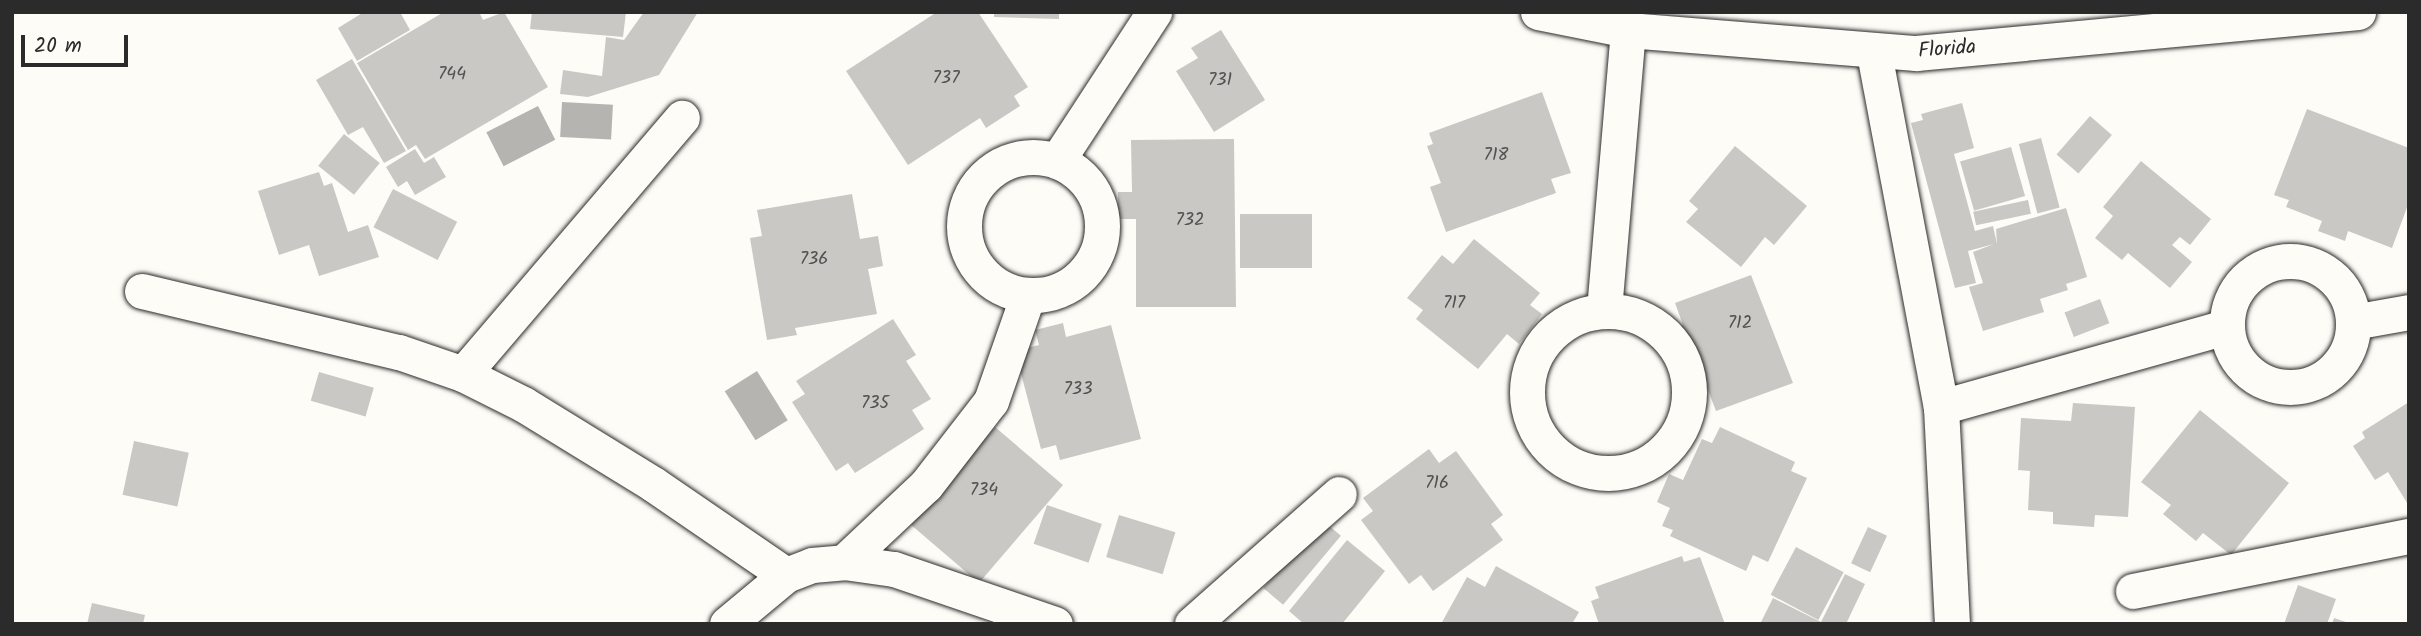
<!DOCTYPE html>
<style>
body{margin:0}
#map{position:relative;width:2421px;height:636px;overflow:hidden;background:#fdfcf7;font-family:Kalam,sans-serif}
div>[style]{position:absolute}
.water>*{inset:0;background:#b5b4b1;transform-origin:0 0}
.building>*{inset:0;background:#c9c8c4;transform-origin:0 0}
.roads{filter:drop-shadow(0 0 2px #2b2b2b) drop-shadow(0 0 2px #2b2b2b)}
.minor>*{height:35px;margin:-17.5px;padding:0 17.5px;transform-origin:17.5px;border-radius:17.5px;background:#fdfcf7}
.minor>.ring{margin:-17.5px;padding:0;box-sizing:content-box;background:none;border:35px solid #fdfcf7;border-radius:50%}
span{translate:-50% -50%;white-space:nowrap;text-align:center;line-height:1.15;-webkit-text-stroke:6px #fdfcf7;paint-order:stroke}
.number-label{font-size:18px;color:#525251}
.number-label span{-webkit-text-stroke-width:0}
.street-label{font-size:21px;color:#2b2b2b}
.frame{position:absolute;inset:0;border:14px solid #2b2b2b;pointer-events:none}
.scale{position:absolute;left:21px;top:35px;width:107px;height:32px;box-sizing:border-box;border:4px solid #2b2b2b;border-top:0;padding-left:9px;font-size:21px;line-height:24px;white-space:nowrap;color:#2b2b2b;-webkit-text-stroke:5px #fdfcf7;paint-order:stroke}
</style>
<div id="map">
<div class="water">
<i style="left:562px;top:102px;width:51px;height:35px;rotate:3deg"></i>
<i style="left:538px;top:106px;width:38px;height:58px;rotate:63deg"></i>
<i style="left:757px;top:371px;width:58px;height:38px;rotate:58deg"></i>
</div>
<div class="building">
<i style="clip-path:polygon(364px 12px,400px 12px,410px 30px,357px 61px,338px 28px)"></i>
<i style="clip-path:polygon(444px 12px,479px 12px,483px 20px,504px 12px,548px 87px,425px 159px,416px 145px,408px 150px,357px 63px)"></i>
<i style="clip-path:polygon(532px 12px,626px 12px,623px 37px,530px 29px)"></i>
<i style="clip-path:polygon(644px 12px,698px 12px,659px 75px,588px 97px,560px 94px,563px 70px,602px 76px,606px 37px,624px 40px)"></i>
<i style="clip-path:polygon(937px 12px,978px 12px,1028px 87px,1014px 96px,1020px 106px,986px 128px,980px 118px,908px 165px,846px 71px)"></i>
<i style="clip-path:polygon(994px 12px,1059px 12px,1059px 19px,994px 17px)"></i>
<i style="clip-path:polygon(1221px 30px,1265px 100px,1214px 132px,1176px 71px,1198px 58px,1191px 48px)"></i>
<i style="clip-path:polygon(352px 59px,406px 151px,384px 163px,363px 127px,348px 135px,316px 80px)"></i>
<i style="clip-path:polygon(1542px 92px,1571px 173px,1551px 179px,1556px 193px,1446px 232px,1430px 187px,1441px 183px,1427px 146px,1433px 144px,1429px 133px)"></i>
<i style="clip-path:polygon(1962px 103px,1974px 148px,1954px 154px,1975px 231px,1993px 226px,1997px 244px,1996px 229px,2066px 208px,2087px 277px,2066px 284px,2068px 290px,2040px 299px,2044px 312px,1983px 331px,1969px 287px,1983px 283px,1973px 252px,1994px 244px,1968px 251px,1976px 283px,1955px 288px,1911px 123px,1923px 120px,1921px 114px)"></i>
<i style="clip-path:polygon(2307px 109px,2409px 148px,2409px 202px,2392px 248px,2348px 231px,2345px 241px,2318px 231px,2322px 221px,2286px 207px,2289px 200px,2274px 195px)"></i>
<i style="left:2090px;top:116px;width:29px;height:51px;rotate:41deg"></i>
<i style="left:344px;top:134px;width:46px;height:41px;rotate:39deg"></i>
<i style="left:2041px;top:138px;width:72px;height:23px;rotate:75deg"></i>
<i style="clip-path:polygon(1234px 139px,1236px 307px,1136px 307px,1136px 219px,1118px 219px,1118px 192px,1132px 192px,1131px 140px)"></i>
<i style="clip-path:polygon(1735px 146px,1807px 206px,1774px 245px,1765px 237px,1741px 267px,1686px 222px,1698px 209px,1689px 201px)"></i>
<i style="left:2011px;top:147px;width:51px;height:53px;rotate:74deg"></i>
<i style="clip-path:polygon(415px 149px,424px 163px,434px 157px,446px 177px,415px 195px,407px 181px,398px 187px,386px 167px)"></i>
<i style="clip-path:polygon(2141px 161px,2211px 219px,2190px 245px,2180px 237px,2172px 245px,2192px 262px,2170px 288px,2128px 253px,2122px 260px,2095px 238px,2113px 216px,2103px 207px)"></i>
<i style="clip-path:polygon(319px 172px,324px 186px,332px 183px,348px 232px,368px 225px,379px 257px,319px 276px,309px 245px,279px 255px,258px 191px)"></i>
<i style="left:393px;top:189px;width:72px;height:43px;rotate:27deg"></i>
<i style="clip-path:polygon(852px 194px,860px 239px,878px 236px,883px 266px,868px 269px,877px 314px,795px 328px,797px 335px,767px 340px,750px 238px,762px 236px,757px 210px)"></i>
<i style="left:2028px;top:200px;width:14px;height:56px;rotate:78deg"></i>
<i style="left:1240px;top:214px;width:72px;height:54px"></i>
<i style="clip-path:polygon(1474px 239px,1540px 293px,1530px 305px,1542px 314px,1519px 344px,1507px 334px,1478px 369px,1416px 319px,1423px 310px,1407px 298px,1442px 255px,1453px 264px)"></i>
<i style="clip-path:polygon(1751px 275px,1793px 383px,1716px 411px,1702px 374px,1691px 377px,1672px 329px,1683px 325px,1675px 303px)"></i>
<i style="left:2100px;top:299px;width:26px;height:38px;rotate:69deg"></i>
<i style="clip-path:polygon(893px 319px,916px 355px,906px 361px,931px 399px,912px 410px,924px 429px,855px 473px,848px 463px,836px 471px,792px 402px,805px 394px,796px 381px)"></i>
<i style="clip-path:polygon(1063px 323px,1066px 337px,1111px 325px,1141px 439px,1060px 460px,1056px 445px,1041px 449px,1015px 351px,1039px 345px,1035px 330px)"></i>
<i style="left:319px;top:372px;width:57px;height:30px;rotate:16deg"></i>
<i style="clip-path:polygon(2409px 402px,2409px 506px,2388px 472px,2375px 480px,2353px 446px,2365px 438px,2362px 432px)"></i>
<i style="clip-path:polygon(2073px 403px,2135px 407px,2128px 517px,2095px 515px,2094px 527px,2053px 524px,2053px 512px,2028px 510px,2030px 471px,2018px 470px,2021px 418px,2071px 421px)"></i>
<i style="clip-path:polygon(2200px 410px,2289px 483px,2231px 555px,2203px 533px,2196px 541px,2163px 514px,2171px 505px,2141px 482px)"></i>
<i style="clip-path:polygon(995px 427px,1063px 485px,979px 583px,910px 524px,958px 469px,960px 444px,972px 454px)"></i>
<i style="clip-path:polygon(1720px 427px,1795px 462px,1791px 471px,1807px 478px,1768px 562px,1753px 555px,1746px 571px,1670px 536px,1673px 530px,1662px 526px,1670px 508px,1657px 502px,1669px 474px,1683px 480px,1702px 439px,1712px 443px)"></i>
<i style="left:134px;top:441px;width:56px;height:55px;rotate:12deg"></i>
<i style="clip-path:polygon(1429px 449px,1439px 463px,1456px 451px,1503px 515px,1491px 524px,1503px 540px,1433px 591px,1421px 575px,1409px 584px,1361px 520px,1373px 511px,1363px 498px)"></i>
<i style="left:1047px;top:505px;width:58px;height:41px;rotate:19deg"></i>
<i style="left:1119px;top:515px;width:59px;height:44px;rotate:17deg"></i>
<i style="left:1321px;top:519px;width:26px;height:90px;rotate:40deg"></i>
<i style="left:1868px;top:527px;width:21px;height:40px;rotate:25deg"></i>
<i style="clip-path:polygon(1347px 540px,1385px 571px,1342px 624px,1304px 624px,1289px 611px)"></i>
<i style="left:1796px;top:547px;width:54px;height:54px;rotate:28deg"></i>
<i style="clip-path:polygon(1682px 556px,1684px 562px,1700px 557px,1725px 624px,1599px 624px,1591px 601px,1599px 598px,1595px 587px)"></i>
<i style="clip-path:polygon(1496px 566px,1579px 612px,1572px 624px,1441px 624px,1467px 577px,1485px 587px)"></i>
<i style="clip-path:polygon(1845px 574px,1865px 584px,1846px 624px,1760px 624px,1773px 598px,1821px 622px)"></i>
<i style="clip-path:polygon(2298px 585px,2336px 599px,2327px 624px,2284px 624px)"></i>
<i style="clip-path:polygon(92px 603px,145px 615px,143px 624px,87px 624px)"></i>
<i style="clip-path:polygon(2334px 618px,2349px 623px,2349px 624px,2332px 624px)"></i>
</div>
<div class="roads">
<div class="minor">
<i style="left:1538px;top:12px;width:92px;rotate:11.3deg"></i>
<i style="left:1628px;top:30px;width:289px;rotate:4.6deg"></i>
<i style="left:1916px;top:53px;width:444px;rotate:-5.3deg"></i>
<i style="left:1874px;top:53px;width:360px;rotate:79.3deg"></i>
<i style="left:1941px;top:407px;width:217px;rotate:87.1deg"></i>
<i class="ring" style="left:964px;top:157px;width:103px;height:103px"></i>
<i style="left:1057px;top:161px;width:178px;rotate:-56.9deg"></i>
<i class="ring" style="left:2227px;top:261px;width:91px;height:91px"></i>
<i style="left:142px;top:291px;width:264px;rotate:13.4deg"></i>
<i style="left:399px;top:352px;width:68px;rotate:19deg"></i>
<i style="left:463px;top:374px;width:67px;rotate:26.6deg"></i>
<i style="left:523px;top:404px;width:153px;rotate:31.6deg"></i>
<i style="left:653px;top:484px;width:161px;rotate:34.4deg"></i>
<i style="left:1604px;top:310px;width:281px;rotate:-85.1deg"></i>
<i class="ring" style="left:1527px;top:311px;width:127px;height:127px"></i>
<i style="left:2353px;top:322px;width:57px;rotate:-10.1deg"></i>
<i style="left:463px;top:374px;width:337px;rotate:-49.5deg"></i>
<i style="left:1941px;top:407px;width:296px;rotate:-15.7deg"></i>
<i style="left:844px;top:562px;width:112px;rotate:-43.2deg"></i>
<i style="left:926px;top:485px;width:106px;rotate:-52.3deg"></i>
<i style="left:991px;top:401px;width:112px;rotate:-70.8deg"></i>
<i style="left:2133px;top:591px;width:281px;rotate:-11.3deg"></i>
<i style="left:727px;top:624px;width:77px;rotate:-39.7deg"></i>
<i style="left:786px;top:575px;width:28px;rotate:-21deg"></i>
<i style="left:812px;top:565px;width:32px;rotate:-5deg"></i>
<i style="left:844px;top:562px;width:50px;rotate:8deg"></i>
<i style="left:894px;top:569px;width:170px;rotate:18.9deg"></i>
<i style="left:1192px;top:624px;width:196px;rotate:-41.5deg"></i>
</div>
</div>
<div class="number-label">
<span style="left:452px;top:75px">744</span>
<span style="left:946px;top:79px">737</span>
<span style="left:1220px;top:81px">731</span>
<span style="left:1496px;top:156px">718</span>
<span style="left:1190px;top:221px">732</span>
<span style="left:814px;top:260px">736</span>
<span style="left:1454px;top:304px">717</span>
<span style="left:1740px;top:324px">712</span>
<span style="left:1078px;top:390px">733</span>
<span style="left:875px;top:404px">735</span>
<span style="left:1437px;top:484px">716</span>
<span style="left:984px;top:491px">734</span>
</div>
<div class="street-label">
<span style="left:1947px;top:50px;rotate:-4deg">Florida</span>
</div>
<div class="frame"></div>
<div class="scale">20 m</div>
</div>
